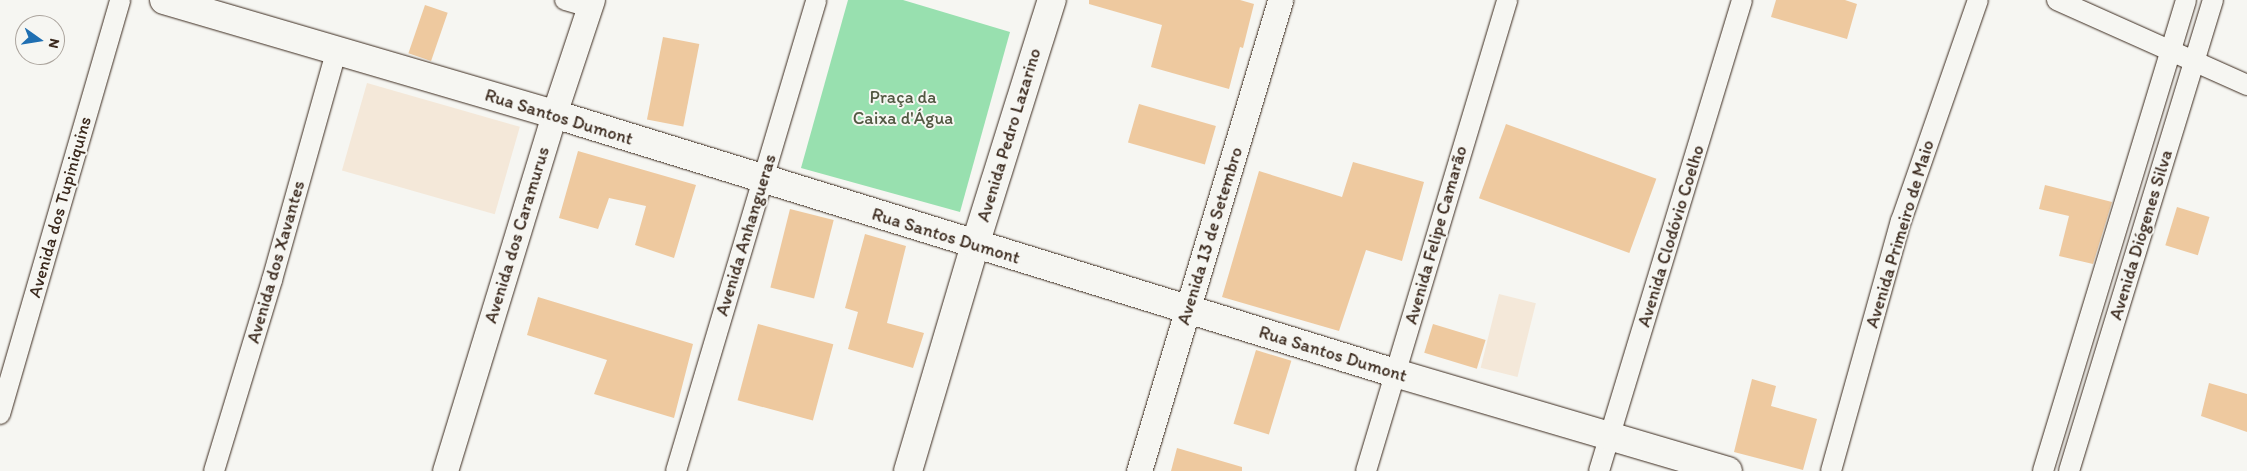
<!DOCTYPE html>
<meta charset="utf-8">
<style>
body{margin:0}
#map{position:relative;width:2247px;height:471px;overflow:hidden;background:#f6f6f2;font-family:Itim,sans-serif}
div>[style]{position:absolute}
.built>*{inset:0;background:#f4e8d9;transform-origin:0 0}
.green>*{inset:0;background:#98e0af}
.building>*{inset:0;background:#eec99f;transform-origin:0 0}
.roads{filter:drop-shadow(0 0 1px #3b2a1e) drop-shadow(0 0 1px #3b2a1e)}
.minor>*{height:20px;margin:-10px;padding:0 10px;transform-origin:10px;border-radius:10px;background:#f6f6f2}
.tertiary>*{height:25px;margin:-12.5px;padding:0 12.5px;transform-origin:12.5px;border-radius:12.5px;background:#f6f6f2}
.secondary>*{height:28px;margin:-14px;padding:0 14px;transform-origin:14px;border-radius:14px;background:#f6f6f2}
span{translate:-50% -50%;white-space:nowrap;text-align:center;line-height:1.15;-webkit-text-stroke:4px #f6f6f2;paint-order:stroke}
.park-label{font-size:18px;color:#525842}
.street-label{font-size:18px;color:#3b2a1e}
.north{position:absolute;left:15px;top:15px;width:50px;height:50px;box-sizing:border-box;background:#f6f6f2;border:1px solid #aba49d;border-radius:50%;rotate:103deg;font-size:14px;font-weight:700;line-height:20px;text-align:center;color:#3b2a1e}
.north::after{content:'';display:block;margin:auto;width:18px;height:22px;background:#1f6fb2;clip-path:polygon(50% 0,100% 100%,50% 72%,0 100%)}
</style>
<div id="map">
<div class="built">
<i style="left:367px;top:83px;width:159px;height:91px;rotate:16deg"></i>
<i style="left:1499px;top:294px;width:38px;height:76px;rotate:14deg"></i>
</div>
<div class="green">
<i style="clip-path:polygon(848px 0,903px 0,1010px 32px,960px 212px,801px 168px)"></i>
</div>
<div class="building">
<i style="clip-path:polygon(1089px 0,1240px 0,1254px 4px,1243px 48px,1240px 47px,1229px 89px,1151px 67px,1162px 25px,1089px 4px)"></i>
<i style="clip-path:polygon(1776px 0,1845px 0,1857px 4px,1847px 39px,1771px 17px)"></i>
<i style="left:425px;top:5px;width:24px;height:51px;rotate:19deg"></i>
<i style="left:663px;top:37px;width:37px;height:84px;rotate:11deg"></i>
<i style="left:1139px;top:104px;width:80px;height:40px;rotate:16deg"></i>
<i style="left:1506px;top:124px;width:160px;height:79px;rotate:20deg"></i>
<i style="clip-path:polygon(578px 151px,696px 185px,674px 258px,635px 245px,646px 206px,609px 198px,598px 229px,559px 218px)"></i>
<i style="clip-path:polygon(1353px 162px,1424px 182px,1402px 261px,1366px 250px,1339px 331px,1222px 297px,1259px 171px,1342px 197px)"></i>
<i style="clip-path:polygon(2045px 185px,2112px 202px,2093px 264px,2059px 256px,2069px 216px,2039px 209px)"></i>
<i style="left:2177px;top:207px;width:34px;height:40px;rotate:17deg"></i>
<i style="left:790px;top:209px;width:45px;height:81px;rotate:14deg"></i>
<i style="clip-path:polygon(865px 234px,906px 246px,887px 323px,924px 333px,913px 368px,848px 349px,858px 312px,845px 308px)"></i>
<i style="clip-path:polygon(538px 297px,693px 344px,674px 418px,594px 394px,607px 360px,527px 335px)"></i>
<i style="left:758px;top:324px;width:78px;height:79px;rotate:15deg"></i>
<i style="left:1433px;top:324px;width:55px;height:30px;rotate:17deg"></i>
<i style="left:1256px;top:350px;width:37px;height:77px;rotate:17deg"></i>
<i style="clip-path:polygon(1752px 379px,1776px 386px,1771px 406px,1817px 419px,1803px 470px,1734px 452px)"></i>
<i style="clip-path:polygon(2209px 383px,2247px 394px,2247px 432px,2201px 416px)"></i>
<i style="clip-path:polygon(1177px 448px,1242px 467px,1242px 471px,1171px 471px)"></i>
</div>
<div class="roads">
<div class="minor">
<i style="left:565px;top:0;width:26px;rotate:16deg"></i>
<i style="left:2057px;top:0;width:208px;rotate:24.1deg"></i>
<i style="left:0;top:414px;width:431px;rotate:-73.8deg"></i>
<i style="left:214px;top:471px;width:200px;rotate:-73.1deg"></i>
<i style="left:272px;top:280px;width:237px;rotate:-74.3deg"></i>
<i style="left:676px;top:471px;width:491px;rotate:-73.4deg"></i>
<i style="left:1366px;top:471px;width:492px;rotate:-73.3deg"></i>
<i style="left:1599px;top:471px;width:492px;rotate:-73.1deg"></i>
<i style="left:1831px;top:471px;width:260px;rotate:-74.4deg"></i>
<i style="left:1901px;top:221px;width:234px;rotate:-70.8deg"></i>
<i style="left:2043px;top:471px;width:492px;rotate:-73.1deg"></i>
<i style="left:2069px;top:471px;width:493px;rotate:-73deg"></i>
</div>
<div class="tertiary">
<i style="left:445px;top:471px;width:373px;rotate:-73deg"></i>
<i style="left:554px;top:114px;width:120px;rotate:-71.6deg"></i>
<i style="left:1139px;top:471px;width:492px;rotate:-73.3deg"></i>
</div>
<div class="secondary">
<i style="left:164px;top:0;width:406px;rotate:16.3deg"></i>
<i style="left:554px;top:114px;width:880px;rotate:17.12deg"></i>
<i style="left:1395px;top:373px;width:347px;rotate:16.4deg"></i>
<i style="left:908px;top:471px;width:236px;rotate:-73.5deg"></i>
<i style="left:975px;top:245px;width:257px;rotate:-72.6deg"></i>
</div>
</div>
<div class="park-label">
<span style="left:903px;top:108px">Praça da<br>Caixa d'Água</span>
</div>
<div class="street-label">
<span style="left:559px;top:117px;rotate:17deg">Rua Santos Dumont</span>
<span style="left:1009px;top:135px;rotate:-73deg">Avenida Pedro Lazarino</span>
<span style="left:60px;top:207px;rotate:-74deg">Avenida dos Tupiniquins</span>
<span style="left:1900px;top:234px;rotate:-73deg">Avenida Primeiro de Maio</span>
<span style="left:517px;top:235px;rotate:-73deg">Avenida dos Caramurus</span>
<span style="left:746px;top:235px;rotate:-73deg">Avenida Anhangueras</span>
<span style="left:1436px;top:235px;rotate:-74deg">Avenida Felipe Camarão</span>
<span style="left:2141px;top:235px;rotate:-73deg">Avenida Diógenes Silva</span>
<span style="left:946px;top:236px;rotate:17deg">Rua Santos Dumont</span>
<span style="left:1210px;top:236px;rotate:-73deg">Avenida 13 de Setembro</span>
<span style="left:1671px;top:236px;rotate:-73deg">Avenida Clodóvio Coelho</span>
<span style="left:276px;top:262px;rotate:-74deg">Avenida dos Xavantes</span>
<span style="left:1333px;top:354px;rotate:17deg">Rua Santos Dumont</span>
</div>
<div class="north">N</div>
</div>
